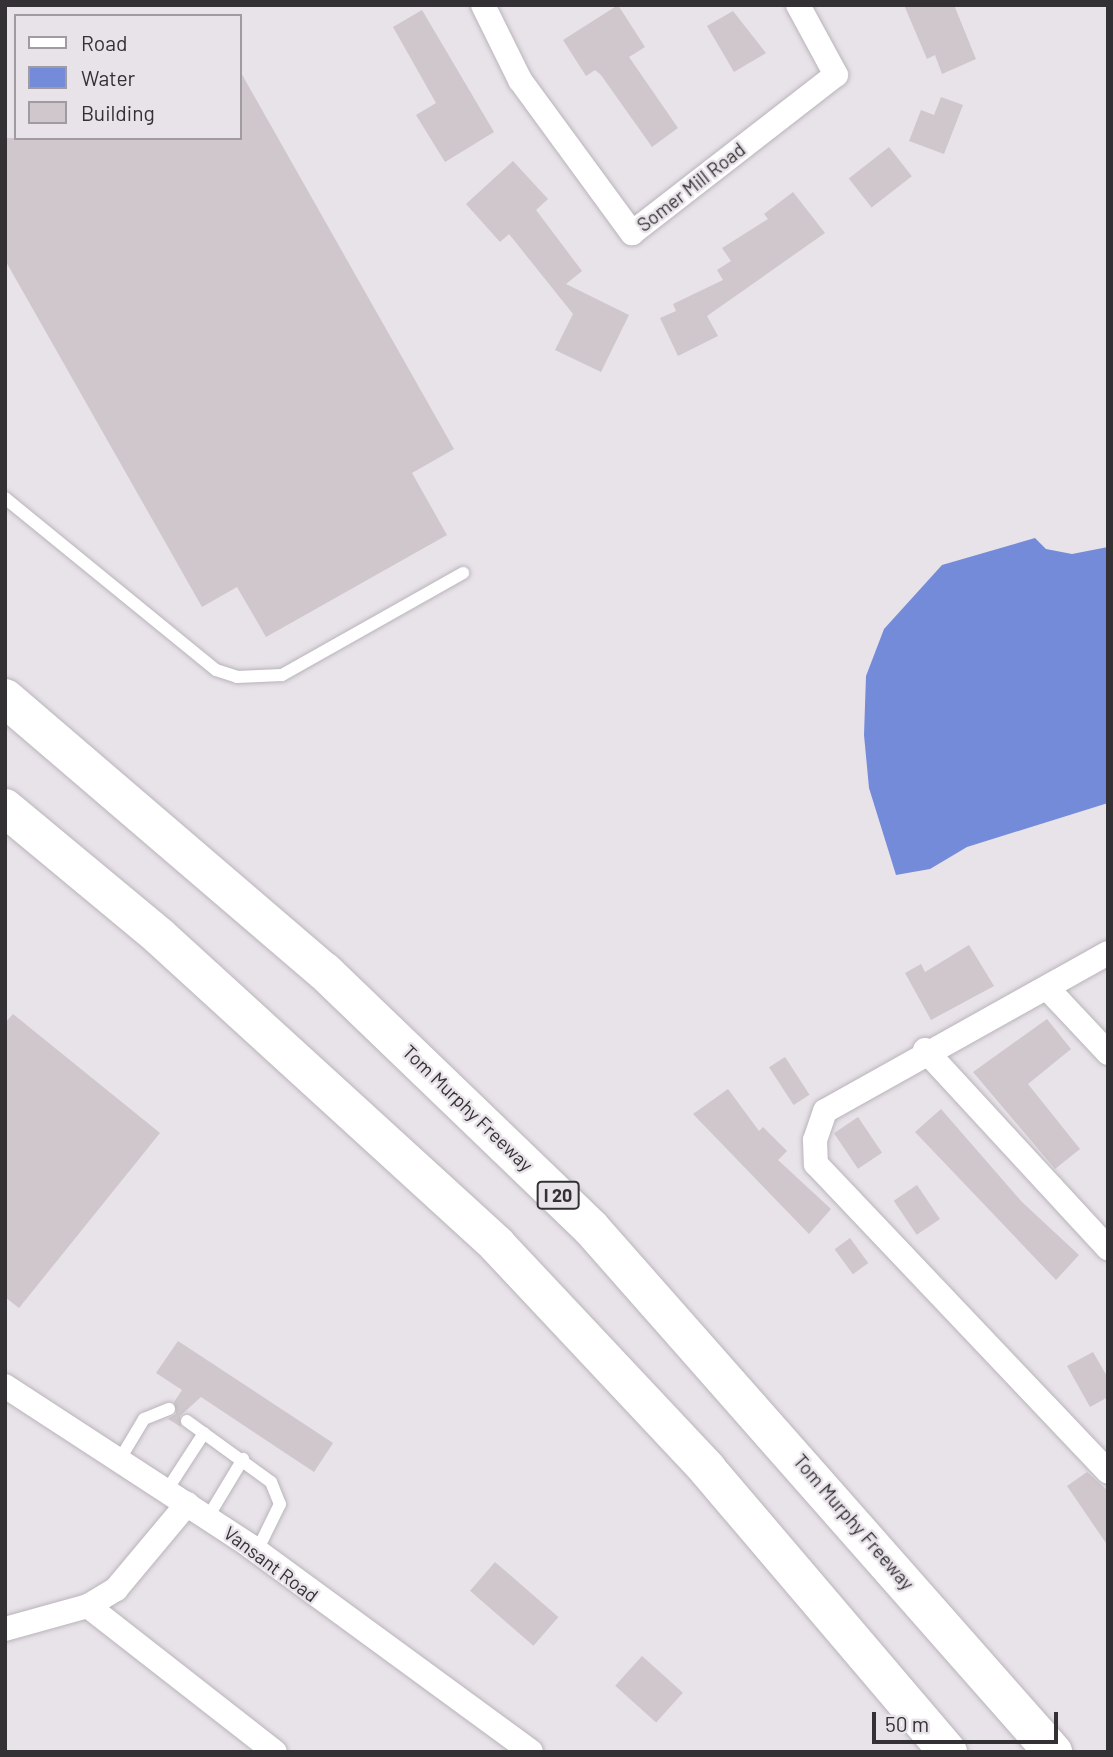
<!DOCTYPE html>
<style>
body{margin:0}
#map{position:relative;width:1113px;height:1757px;overflow:hidden;background:#e8e2e9;font-family:Barlow,sans-serif}
div>[style]{position:absolute}
.water>*{inset:0;background:#748bda}
.building>*{inset:0;background:#cfc7cb;transform-origin:0 0}
.roads{filter:drop-shadow(0 0 2px #b9b4ba) drop-shadow(0 0 2px #b9b4ba)}
.service>*{height:12px;margin:-6px;padding:0 6px;transform-origin:6px;border-radius:6px;background:#fff}
.minor>*{height:24px;margin:-12px;padding:0 12px;transform-origin:12px;border-radius:12px;background:#fff}
.motorway>*{height:38px;margin:-19px;padding:0 19px;transform-origin:19px;border-radius:19px;background:#fff}
span{translate:-50% -50%;white-space:nowrap;text-align:center;line-height:1.15;-webkit-text-stroke:5px #e8e2e9;paint-order:stroke}
.shield-label span{padding:2px 5px;background:#e8e2e9;border:2px solid;border-radius:5px;-webkit-text-stroke-width:0}
.shield-label{font-size:18px;color:#333134;font-weight:700}
.street-label{font-size:19px;color:#333134}
.frame{position:absolute;inset:0;border:7px solid #333134;pointer-events:none}
.legend{position:absolute;left:14px;top:14px;width:228px;height:126px;box-sizing:border-box;background:#e8e2e9;border:2px solid #a09ba1;margin:0;padding:9px 12px;list-style:none;font-size:21px;color:#333134}
.legend li{display:flex;align-items:center;gap:14px;height:35px}
.legend b{width:35px;border:2px solid #a09ba1}
.scale{position:absolute;left:872px;top:1712px;width:186px;height:32px;box-sizing:border-box;border:4px solid #333134;border-top:0;padding-left:9px;font-size:21px;line-height:24px;white-space:nowrap;color:#333134;-webkit-text-stroke:5px #e8e2e9;paint-order:stroke}
</style>
<div id="map">
<div class="water">
<i style="clip-path:polygon(1035px 538px,1046px 549px,1072px 554px,1108px 547px,1108px 803px,967px 847px,930px 869px,896px 875px,869px 788px,864px 735px,866px 676px,884px 629px,942px 565px)"></i>
</div>
<div class="building">
<i style="clip-path:polygon(618px 5px,645px 47px,629px 57px,678px 128px,652px 147px,601px 75px,595px 70px,586px 76px,563px 40px)"></i>
<i style="clip-path:polygon(904px 5px,954px 5px,976px 59px,942px 74px,935px 55px,927px 59px)"></i>
<i style="clip-path:polygon(422px 10px,494px 132px,445px 162px,416px 115px,436px 103px,393px 27px)"></i>
<i style="clip-path:polygon(733px 11px,766px 53px,734px 72px,707px 26px)"></i>
<i style="clip-path:polygon(240px 71px,454px 449px,412px 473px,447px 535px,266px 637px,237px 587px,202px 607px,5px 260px,5px 138px,240px 138px)"></i>
<i style="clip-path:polygon(941px 97px,963px 105px,944px 154px,909px 141px,921px 110px,934px 115px)"></i>
<i style="left:889px;top:147px;width:37px;height:51px;rotate:52deg"></i>
<i style="clip-path:polygon(513px 161px,548px 199px,536px 210px,582px 271px,566px 284px,629px 315px,601px 372px,555px 350px,573px 314px,509px 234px,500px 242px,466px 204px)"></i>
<i style="clip-path:polygon(793px 192px,825px 233px,707px 316px,718px 336px,678px 356px,660px 318px,676px 311px,673px 304px,723px 280px,717px 270px,731px 261px,722px 248px,768px 219px,764px 214px)"></i>
<i style="clip-path:polygon(969px 945px,994px 986px,931px 1020px,905px 973px,921px 964px,925px 972px)"></i>
<i style="clip-path:polygon(13px 1014px,160px 1133px,19px 1308px,5px 1297px,5px 1023px)"></i>
<i style="clip-path:polygon(1047px 1019px,1071px 1049px,1028px 1084px,1080px 1149px,1055px 1169px,973px 1072px)"></i>
<i style="left:785px;top:1057px;width:45px;height:19px;rotate:57deg"></i>
<i style="clip-path:polygon(728px 1089px,759px 1131px,763px 1127px,787px 1151px,778px 1160px,831px 1209px,809px 1234px,693px 1114px)"></i>
<i style="clip-path:polygon(941px 1109px,1022px 1202px,1079px 1255px,1056px 1280px,915px 1132px)"></i>
<i style="left:858px;top:1117px;width:43px;height:29px;rotate:56deg"></i>
<i style="left:917px;top:1185px;width:41px;height:28px;rotate:56deg"></i>
<i style="left:850px;top:1238px;width:31px;height:19px;rotate:54deg"></i>
<i style="clip-path:polygon(178px 1341px,333px 1443px,314px 1472px,201px 1397px,180px 1416px,181px 1427px,168px 1419px,176px 1414px,174px 1402px,182px 1390px,156px 1373px)"></i>
<i style="clip-path:polygon(1093px 1352px,1108px 1378px,1108px 1397px,1090px 1407px,1067px 1366px)"></i>
<i style="clip-path:polygon(1087px 1472px,1108px 1491px,1108px 1546px,1067px 1486px)"></i>
<i style="left:495px;top:1562px;width:84px;height:38px;rotate:41deg"></i>
<i style="left:642px;top:1656px;width:55px;height:40px;rotate:42deg"></i>
</div>
<div class="roads">
<div class="service">
<i style="left:5px;top:498px;width:272px;rotate:39.2deg"></i>
<i style="left:216px;top:670px;width:22px;rotate:18deg"></i>
<i style="left:237px;top:677px;width:45px;rotate:-2.5deg"></i>
<i style="left:282px;top:675px;width:208px;rotate:-29.4deg"></i>
<i style="left:187px;top:1421px;width:104px;rotate:36deg"></i>
<i style="left:271px;top:1482px;width:24px;rotate:68deg"></i>
<i style="left:280px;top:1504px;width:52px;rotate:116.1deg"></i>
<i style="left:120px;top:1459px;width:47px;rotate:-59deg"></i>
<i style="left:144px;top:1419px;width:27px;rotate:-22deg"></i>
<i style="left:167px;top:1490px;width:68px;rotate:-57deg"></i>
<i style="left:208px;top:1517px;width:68px;rotate:-58.9deg"></i>
</div>
<div class="minor">
<i style="left:483px;top:5px;width:84px;rotate:63.7deg"></i>
<i style="left:520px;top:80px;width:190px;rotate:53.8deg"></i>
<i style="left:632px;top:233px;width:258px;rotate:-37.8deg"></i>
<i style="left:836px;top:75px;width:80px;rotate:-118.5deg"></i>
<i style="left:1108px;top:953px;width:324px;rotate:150.8deg"></i>
<i style="left:825px;top:1111px;width:31px;rotate:109deg"></i>
<i style="left:815px;top:1140px;width:24px;rotate:88deg"></i>
<i style="left:816px;top:1164px;width:424px;rotate:46.5deg"></i>
<i style="left:1048px;top:989px;width:88px;rotate:46.8deg"></i>
<i style="left:925px;top:1050px;width:270px;rotate:47.3deg"></i>
<i style="left:5px;top:1386px;width:293px;rotate:33.1deg"></i>
<i style="left:250px;top:1546px;width:348px;rotate:36.2deg"></i>
<i style="left:88px;top:1606px;width:237px;rotate:38deg"></i>
<i style="left:5px;top:1629px;width:86px;rotate:-15.5deg"></i>
<i style="left:88px;top:1606px;width:33px;rotate:-31deg"></i>
<i style="left:116px;top:1589px;width:111px;rotate:-50.1deg"></i>
</div>
<div class="motorway">
<i style="left:5px;top:698px;width:420px;rotate:40.6deg"></i>
<i style="left:324px;top:971px;width:371px;rotate:43.9deg"></i>
<i style="left:591px;top:1228px;width:699px;rotate:48.6deg"></i>
<i style="left:5px;top:808px;width:200px;rotate:39.7deg"></i>
<i style="left:159px;top:936px;width:458px;rotate:42.4deg"></i>
<i style="left:497px;top:1245px;width:307px;rotate:46.8deg"></i>
<i style="left:707px;top:1469px;width:372px;rotate:49.6deg"></i>
</div>
</div>
<div class="shield-label">
<span style="left:558px;top:1195px">I 20</span>
</div>
<div class="street-label">
<span style="left:691px;top:187px;rotate:-38deg">Somer Mill Road</span>
<span style="left:468px;top:1108px;rotate:44deg">Tom Murphy Freeway</span>
<span style="left:854px;top:1522px;rotate:49deg">Tom Murphy Freeway</span>
<span style="left:271px;top:1564px;rotate:37deg">Vansant Road</span>
</div>
<div class="frame"></div>
<ul class="legend">
<li><b style="height:9px;background:#fff"></b>Road</li>
<li><b style="height:19px;background:#748bda"></b>Water</li>
<li><b style="height:19px;background:#cfc7cb"></b>Building</li>
</ul>
<div class="scale">50 m</div>
</div>
